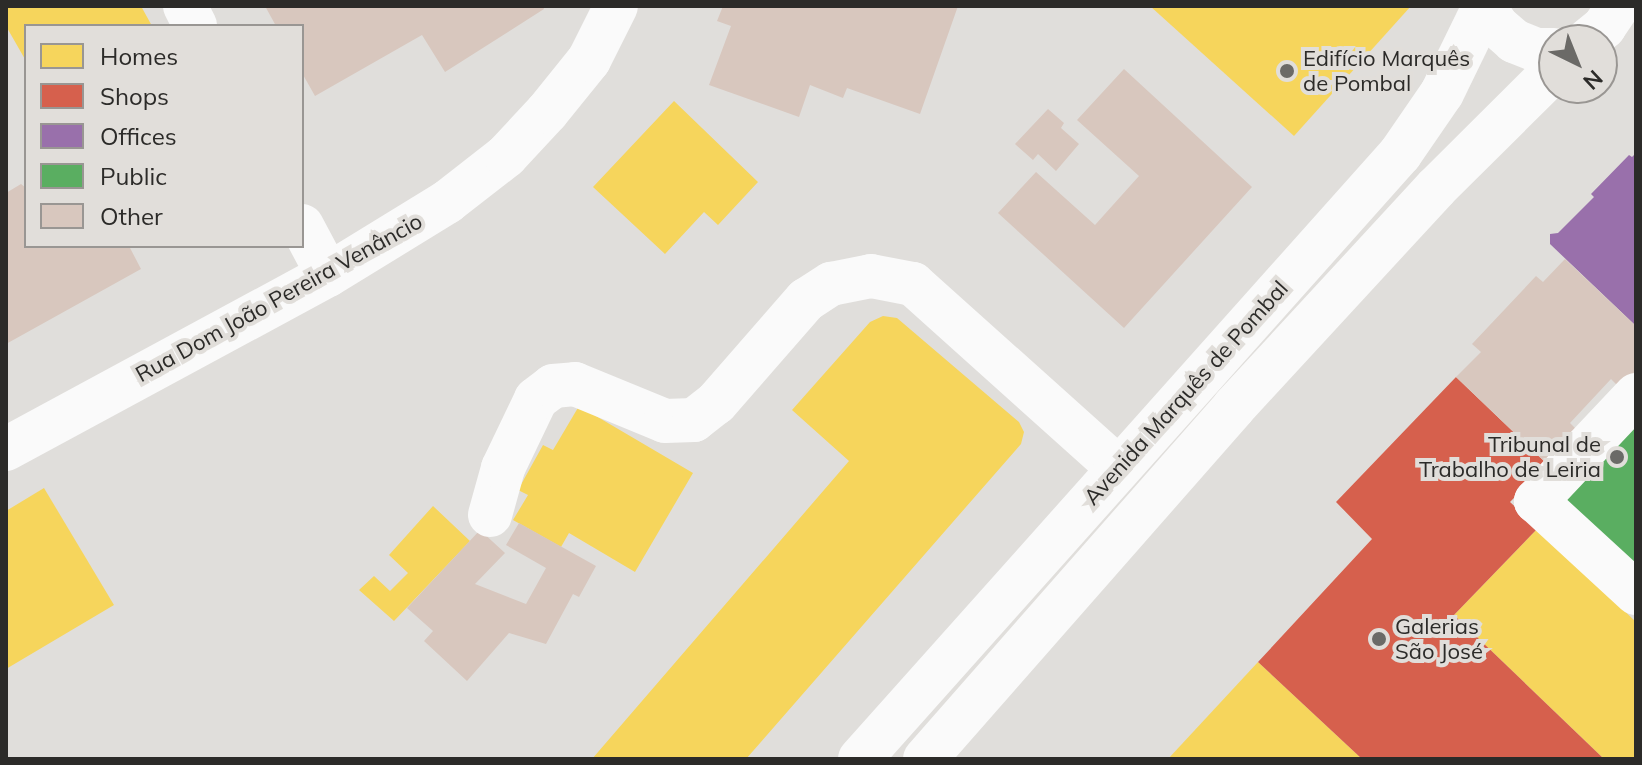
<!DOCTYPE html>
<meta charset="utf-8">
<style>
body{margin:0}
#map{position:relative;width:1642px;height:765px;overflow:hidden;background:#e0dedb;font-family:Mulish,sans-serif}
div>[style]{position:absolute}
.homes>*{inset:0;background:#f6d55c}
.shops>*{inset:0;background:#d6604d}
.offices>*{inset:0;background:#9970ab}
.public>*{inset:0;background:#5aae61}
.building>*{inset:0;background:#d8c7be}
.street>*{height:44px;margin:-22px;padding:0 22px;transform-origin:22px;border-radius:22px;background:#fafafa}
.secondary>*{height:44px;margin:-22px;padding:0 22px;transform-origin:22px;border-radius:22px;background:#fafafa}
.dots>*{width:22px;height:22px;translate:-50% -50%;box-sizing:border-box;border:4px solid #e1deda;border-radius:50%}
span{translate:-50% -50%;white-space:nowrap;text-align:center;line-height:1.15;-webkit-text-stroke:8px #e1deda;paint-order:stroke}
.poi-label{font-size:22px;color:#2c2b29}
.left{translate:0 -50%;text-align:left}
.right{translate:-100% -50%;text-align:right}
.street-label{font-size:22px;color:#2c2b29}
.frame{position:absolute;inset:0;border:8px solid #2c2b29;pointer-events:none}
.legend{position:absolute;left:24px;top:24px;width:280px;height:224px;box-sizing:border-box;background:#e1deda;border:2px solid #999693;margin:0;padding:10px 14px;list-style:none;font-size:24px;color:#2c2b29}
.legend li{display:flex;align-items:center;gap:16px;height:40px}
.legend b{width:40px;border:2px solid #999693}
.north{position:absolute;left:1538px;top:24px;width:80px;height:80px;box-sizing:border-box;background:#e1deda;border:2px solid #999693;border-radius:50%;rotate:137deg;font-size:22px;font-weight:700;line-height:32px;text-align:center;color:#2c2b29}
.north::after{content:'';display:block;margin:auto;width:28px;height:36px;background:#6b6a67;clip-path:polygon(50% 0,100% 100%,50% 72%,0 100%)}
</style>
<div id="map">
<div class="homes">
<i style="clip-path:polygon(6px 6px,141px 6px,152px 26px,26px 26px,26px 61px,6px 26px)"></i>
<i style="clip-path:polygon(1150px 6px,1411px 6px,1294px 136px)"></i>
<i style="clip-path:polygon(674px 101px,758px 182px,718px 225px,704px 212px,665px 254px,593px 187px)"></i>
<i style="clip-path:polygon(883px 316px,897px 318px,1019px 422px,1024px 432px,1021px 444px,746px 759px,592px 759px,849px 461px,792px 410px,870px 322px)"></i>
<i style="clip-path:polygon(579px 406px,693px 473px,635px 572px,569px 533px,561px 547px,513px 520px,528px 495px,518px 490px,543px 445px,553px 450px)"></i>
<i style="clip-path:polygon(44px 488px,114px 605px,6px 669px,6px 511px)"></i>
<i style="clip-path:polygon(433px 506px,470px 541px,394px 621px,359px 590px,374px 576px,390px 591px,408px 573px,389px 555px)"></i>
<i style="clip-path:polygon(1538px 528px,1636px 622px,1636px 759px,1604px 759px,1454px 615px)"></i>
<i style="clip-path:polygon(1258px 662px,1362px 759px,1168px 759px)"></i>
</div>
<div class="shops">
<i style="clip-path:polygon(1456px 377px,1547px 464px,1510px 502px,1538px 528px,1454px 615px,1604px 759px,1362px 759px,1258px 662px,1372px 539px,1336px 502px)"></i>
</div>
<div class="offices">
<i style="clip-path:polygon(1636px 153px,1636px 326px,1550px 244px,1550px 234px,1558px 233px,1594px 197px,1591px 194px,1629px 155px,1632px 157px)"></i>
</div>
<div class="public">
<i style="clip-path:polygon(1636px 416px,1636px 566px,1562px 498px)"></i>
</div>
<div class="building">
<i style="clip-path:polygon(265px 6px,543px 6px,544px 9px,445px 72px,422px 35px,315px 96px,302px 73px,302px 26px,276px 26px)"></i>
<i style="clip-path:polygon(723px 6px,958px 6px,920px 114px,847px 88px,843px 98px,810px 85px,799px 117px,709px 85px,731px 26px,717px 21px)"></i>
<i style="clip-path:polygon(1124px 69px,1252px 187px,1124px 328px,998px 213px,1036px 172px,1095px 225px,1139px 176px,1077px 120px)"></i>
<i style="clip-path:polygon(1048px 109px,1064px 123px,1061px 128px,1079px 144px,1056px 171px,1038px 154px,1033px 160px,1015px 144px)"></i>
<i style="clip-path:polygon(21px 184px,26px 188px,26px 246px,129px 246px,141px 269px,6px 344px,6px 193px)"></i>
<i style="clip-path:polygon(1565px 259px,1636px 326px,1636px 370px,1620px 388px,1611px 379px,1570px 423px,1578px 431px,1547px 464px,1456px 377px,1481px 352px,1472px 344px,1536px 276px,1543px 282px)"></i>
<i style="clip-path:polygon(519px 523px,596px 566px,579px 597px,573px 594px,546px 644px,509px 633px,467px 681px,424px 641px,433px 631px,407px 608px,480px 530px,505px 553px,475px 584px,526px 604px,546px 568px,506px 545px)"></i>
</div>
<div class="street">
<i style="left:185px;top:6px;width:22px;rotate:63deg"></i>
<i style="left:302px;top:226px;width:55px;rotate:62deg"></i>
<i style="left:1636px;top:395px;width:146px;rotate:133.3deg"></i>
<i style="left:1536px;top:501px;width:136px;rotate:42.6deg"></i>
<i style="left:6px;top:449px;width:366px;rotate:-28.4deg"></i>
<i style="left:328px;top:275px;width:140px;rotate:-31.5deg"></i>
<i style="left:447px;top:202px;width:75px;rotate:-37.9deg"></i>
<i style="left:506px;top:156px;width:60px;rotate:-47deg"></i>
<i style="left:547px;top:112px;width:67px;rotate:-51.1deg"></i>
<i style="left:589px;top:60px;width:60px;rotate:-63.4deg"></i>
<i style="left:490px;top:515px;width:49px;rotate:-74.5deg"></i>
<i style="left:503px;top:468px;width:76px;rotate:-64.4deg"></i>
<i style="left:536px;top:399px;width:21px;rotate:-37deg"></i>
<i style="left:553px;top:386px;width:22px;rotate:-5deg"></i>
<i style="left:575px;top:384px;width:97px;rotate:22.3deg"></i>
<i style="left:665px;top:421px;width:29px;rotate:-2deg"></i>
<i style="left:694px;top:420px;width:28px;rotate:-38deg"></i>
<i style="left:716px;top:403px;width:137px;rotate:-48.9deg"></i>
<i style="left:806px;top:300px;width:30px;rotate:-33deg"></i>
<i style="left:831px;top:284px;width:41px;rotate:-11.3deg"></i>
<i style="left:871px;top:276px;width:43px;rotate:10.8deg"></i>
<i style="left:913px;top:284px;width:275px;rotate:41.9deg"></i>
</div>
<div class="secondary">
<i style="left:1484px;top:6px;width:24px;rotate:57deg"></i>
<i style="left:1497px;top:26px;width:23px;rotate:41deg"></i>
<i style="left:1514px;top:41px;width:24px;rotate:22deg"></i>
<i style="left:1536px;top:50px;width:18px"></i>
<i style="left:1588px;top:40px;width:21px;rotate:-39deg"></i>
<i style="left:1604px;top:27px;width:25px;rotate:-56deg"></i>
<i style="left:860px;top:759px;width:811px;rotate:-48.25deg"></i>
<i style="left:1400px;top:154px;width:74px;rotate:-55.5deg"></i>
<i style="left:1442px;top:93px;width:96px;rotate:-64deg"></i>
<i style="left:925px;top:759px;width:468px;rotate:-48.7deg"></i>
<i style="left:1234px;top:407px;width:298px;rotate:-47.3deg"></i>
<i style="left:1436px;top:188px;width:166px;rotate:-44.8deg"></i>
</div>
<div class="dots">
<i style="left:1287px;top:71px;background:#6b6a67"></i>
<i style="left:1617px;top:457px;background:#6b6a67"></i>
<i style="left:1379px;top:639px;background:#6b6a67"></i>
</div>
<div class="poi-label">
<span class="left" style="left:1303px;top:71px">Edifício Marquês<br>de Pombal</span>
<span class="right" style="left:1601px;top:457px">Tribunal de<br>Trabalho de Leiria</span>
<span class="left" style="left:1395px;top:639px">Galerias<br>São José</span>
</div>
<div class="street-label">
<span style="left:279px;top:298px;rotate:-29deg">Rua Dom João Pereira Venâncio</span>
<span style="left:1186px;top:393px;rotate:-48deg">Avenida Marquês de Pombal</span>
</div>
<div class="frame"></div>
<ul class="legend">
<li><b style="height:22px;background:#f6d55c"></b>Homes</li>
<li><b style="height:22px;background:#d6604d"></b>Shops</li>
<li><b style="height:22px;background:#9970ab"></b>Offices</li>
<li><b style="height:22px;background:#5aae61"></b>Public</li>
<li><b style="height:22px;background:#d8c7be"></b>Other</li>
</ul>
<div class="north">N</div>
</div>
